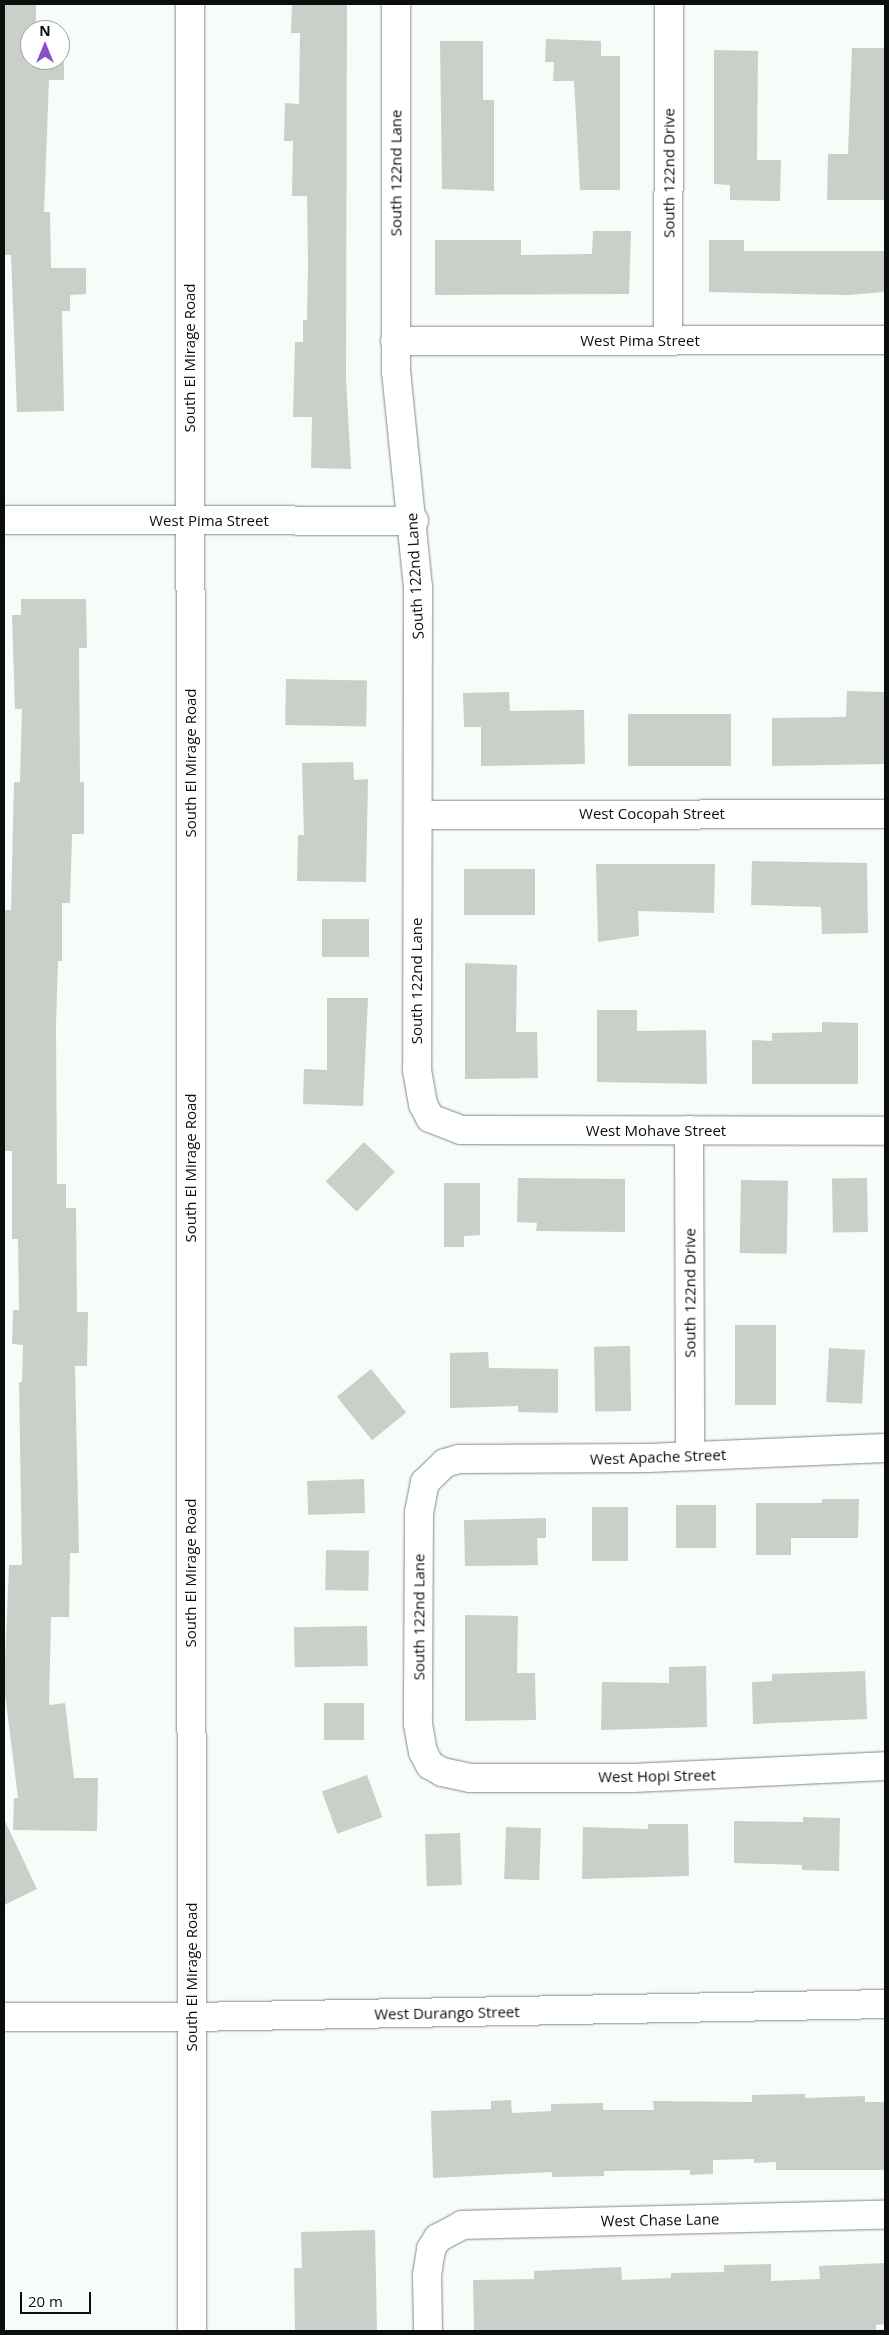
<!DOCTYPE html>
<style>
body{margin:0}
#map{position:relative;width:889px;height:2335px;overflow:hidden;background:#f6fcf7;font-family:"Open Sans",sans-serif}
div>[style]{position:absolute}
.building>*{inset:0;background:#cacfca;transform-origin:0 0}
.roads{filter:drop-shadow(0 0 1px #858985) drop-shadow(0 0 1px #858985)}
.street>*{height:28px;margin:-14px;padding:0 14px;transform-origin:14px;border-radius:14px;background:#fff}
.secondary>*{height:28px;margin:-14px;padding:0 14px;transform-origin:14px;border-radius:14px;background:#fff}
span{translate:-50% -50%;white-space:nowrap;text-align:center;line-height:1.15;-webkit-text-stroke:4px #fff;paint-order:stroke}
.street-label{font-size:15px;color:#0c0e0d}
.frame{position:absolute;inset:0;border:5px solid #0c0e0d;pointer-events:none}
.north{position:absolute;left:20px;top:20px;width:50px;height:50px;box-sizing:border-box;background:#fff;border:1px solid #9e9f9e;border-radius:50%;rotate:0deg;font-size:14px;font-weight:700;line-height:20px;text-align:center;color:#0c0e0d}
.north::after{content:'';display:block;margin:auto;width:18px;height:22px;background:#8951c8;clip-path:polygon(50% 0,100% 100%,50% 72%,0 100%)}
.scale{position:absolute;left:20px;top:2292px;width:71px;height:22px;box-sizing:border-box;border:2px solid #0c0e0d;border-top:0;padding-left:6px;font-size:15px;line-height:18px;white-space:nowrap;color:#0c0e0d;-webkit-text-stroke:4px #fff;paint-order:stroke}
</style>
<div id="map">
<div class="building">
<i style="clip-path:polygon(4px 4px,36px 4px,36px 30px,30px 30px,30px 60px,60px 60px,64px 55px,64px 80px,49px 80px,44px 212px,50px 212px,51px 268px,86px 268px,86px 294px,70px 295px,70px 311px,62px 311px,64px 411px,17px 412px,11px 255px,4px 255px)"></i>
<i style="clip-path:polygon(292px 4px,347px 4px,346px 379px,351px 469px,311px 468px,312px 417px,293px 417px,295px 342px,303px 342px,303px 320px,307px 320px,308px 265px,307px 196px,292px 196px,293px 141px,284px 141px,285px 103px,299px 104px,300px 33px,291px 33px)"></i>
<i style="clip-path:polygon(546px 39px,601px 41px,601px 56px,620px 56px,620px 190px,580px 190px,574px 81px,553px 81px,554px 62px,545px 62px)"></i>
<i style="clip-path:polygon(440px 41px,483px 41px,483px 100px,494px 100px,494px 191px,442px 189px)"></i>
<i style="clip-path:polygon(852px 48px,885px 48px,885px 200px,827px 200px,828px 154px,848px 154px)"></i>
<i style="clip-path:polygon(714px 50px,758px 51px,757px 160px,781px 160px,780px 201px,730px 200px,730px 185px,714px 184px)"></i>
<i style="clip-path:polygon(593px 231px,631px 231px,629px 294px,435px 295px,435px 240px,521px 240px,521px 255px,592px 254px)"></i>
<i style="clip-path:polygon(709px 240px,744px 240px,744px 251px,885px 251px,885px 292px,848px 295px,709px 292px)"></i>
<i style="clip-path:polygon(21px 599px,86px 599px,87px 648px,79px 648px,80px 782px,84px 782px,84px 834px,72px 834px,70px 903px,62px 903px,62px 961px,58px 961px,56px 1024px,57px 1184px,66px 1184px,66px 1208px,76px 1208px,77px 1312px,88px 1312px,87px 1366px,75px 1366px,79px 1553px,70px 1553px,69px 1617px,51px 1617px,49px 1705px,65px 1703px,74px 1778px,98px 1778px,97px 1831px,13px 1830px,14px 1798px,18px 1798px,4px 1686px,9px 1565px,22px 1565px,19px 1382px,22px 1382px,23px 1345px,12px 1344px,13px 1310px,19px 1310px,18px 1239px,12px 1239px,12px 1151px,4px 1151px,4px 910px,11px 910px,14px 782px,20px 782px,22px 709px,15px 709px,12px 615px,21px 615px)"></i>
<i style="left:286px;top:679px;width:81px;height:46px;rotate:1deg"></i>
<i style="clip-path:polygon(847px 691px,885px 692px,885px 764px,772px 766px,772px 718px,846px 717px)"></i>
<i style="clip-path:polygon(509px 692px,510px 711px,584px 710px,585px 764px,481px 766px,481px 727px,464px 727px,463px 693px)"></i>
<i style="left:628px;top:714px;width:103px;height:52px"></i>
<i style="clip-path:polygon(353px 762px,354px 780px,368px 779px,366px 882px,297px 881px,298px 835px,304px 835px,302px 763px)"></i>
<i style="clip-path:polygon(752px 861px,867px 863px,868px 933px,822px 934px,821px 907px,751px 905px)"></i>
<i style="clip-path:polygon(596px 864px,715px 864px,714px 913px,638px 911px,639px 936px,598px 942px)"></i>
<i style="left:464px;top:869px;width:71px;height:46px"></i>
<i style="left:322px;top:919px;width:47px;height:38px"></i>
<i style="clip-path:polygon(465px 963px,517px 965px,516px 1032px,537px 1032px,538px 1078px,465px 1079px)"></i>
<i style="clip-path:polygon(327px 998px,368px 998px,363px 1106px,303px 1104px,304px 1069px,327px 1070px)"></i>
<i style="clip-path:polygon(597px 1010px,637px 1010px,637px 1031px,706px 1030px,707px 1084px,597px 1082px)"></i>
<i style="clip-path:polygon(822px 1022px,858px 1023px,858px 1084px,752px 1084px,752px 1040px,772px 1041px,772px 1033px,822px 1032px)"></i>
<i style="left:364px;top:1142px;width:43px;height:55px;rotate:44deg"></i>
<i style="clip-path:polygon(518px 1178px,625px 1179px,625px 1232px,536px 1231px,537px 1223px,517px 1222px)"></i>
<i style="left:867px;top:1178px;width:54px;height:35px;rotate:89deg"></i>
<i style="left:741px;top:1180px;width:47px;height:73px;rotate:1deg"></i>
<i style="clip-path:polygon(444px 1183px,480px 1183px,480px 1235px,464px 1236px,464px 1247px,444px 1247px)"></i>
<i style="left:735px;top:1325px;width:41px;height:80px"></i>
<i style="left:630px;top:1346px;width:65px;height:36px;rotate:89deg"></i>
<i style="left:829px;top:1348px;width:36px;height:54px;rotate:3deg"></i>
<i style="clip-path:polygon(488px 1352px,489px 1368px,558px 1369px,558px 1413px,518px 1412px,518px 1406px,450px 1408px,450px 1353px)"></i>
<i style="left:371px;top:1369px;width:56px;height:44px;rotate:51deg"></i>
<i style="left:364px;top:1479px;width:34px;height:57px;rotate:88deg"></i>
<i style="clip-path:polygon(822px 1499px,859px 1499px,858px 1538px,791px 1538px,791px 1555px,756px 1555px,756px 1503px,822px 1503px)"></i>
<i style="left:676px;top:1505px;width:40px;height:43px"></i>
<i style="left:592px;top:1507px;width:36px;height:54px"></i>
<i style="clip-path:polygon(546px 1518px,546px 1538px,537px 1538px,538px 1565px,465px 1566px,464px 1520px)"></i>
<i style="left:326px;top:1550px;width:43px;height:40px;rotate:1deg"></i>
<i style="clip-path:polygon(465px 1615px,518px 1616px,517px 1673px,535px 1673px,536px 1720px,465px 1721px)"></i>
<i style="left:367px;top:1626px;width:40px;height:73px;rotate:89deg"></i>
<i style="clip-path:polygon(706px 1666px,707px 1727px,601px 1730px,602px 1682px,669px 1683px,669px 1667px)"></i>
<i style="clip-path:polygon(865px 1671px,867px 1719px,753px 1724px,752px 1682px,772px 1681px,772px 1674px)"></i>
<i style="left:324px;top:1703px;width:40px;height:37px"></i>
<i style="left:367px;top:1775px;width:45px;height:48px;rotate:70deg"></i>
<i style="clip-path:polygon(803px 1817px,840px 1818px,839px 1871px,802px 1870px,802px 1865px,734px 1863px,734px 1821px,803px 1822px)"></i>
<i style="clip-path:polygon(4px 1819px,37px 1889px,4px 1905px)"></i>
<i style="clip-path:polygon(648px 1824px,688px 1824px,689px 1876px,582px 1879px,583px 1827px,648px 1829px)"></i>
<i style="left:506px;top:1827px;width:35px;height:52px;rotate:2deg"></i>
<i style="left:460px;top:1833px;width:52px;height:35px;rotate:88deg"></i>
<i style="clip-path:polygon(805px 2094px,805px 2098px,865px 2096px,865px 2102px,885px 2102px,885px 2170px,776px 2170px,776px 2162px,754px 2163px,754px 2159px,713px 2160px,713px 2174px,690px 2175px,690px 2170px,604px 2171px,604px 2176px,552px 2177px,552px 2172px,433px 2178px,431px 2111px,491px 2109px,491px 2101px,511px 2100px,512px 2113px,551px 2111px,551px 2104px,603px 2103px,603px 2110px,654px 2110px,653px 2101px,752px 2102px,752px 2095px)"></i>
<i style="clip-path:polygon(375px 2230px,377px 2331px,295px 2331px,294px 2268px,302px 2268px,301px 2232px)"></i>
<i style="clip-path:polygon(885px 2263px,885px 2324px,876px 2325px,876px 2331px,474px 2331px,473px 2280px,534px 2279px,534px 2271px,621px 2267px,622px 2280px,671px 2278px,671px 2273px,724px 2272px,724px 2265px,771px 2264px,771px 2281px,820px 2279px,819px 2266px)"></i>
</div>
<div class="roads">
<div class="street">
<i style="left:396px;top:4px;width:367px;rotate:90deg"></i>
<i style="left:396px;top:371px;width:217px;rotate:84.2deg"></i>
<i style="left:418px;top:587px;width:483px;rotate:90.1deg"></i>
<i style="left:417px;top:1070px;width:35px;rotate:80deg"></i>
<i style="left:423px;top:1104px;width:16px;rotate:63deg"></i>
<i style="left:430px;top:1118px;width:33px;rotate:21deg"></i>
<i style="left:461px;top:1130px;width:424px;rotate:0.1deg"></i>
<i style="left:395px;top:341px;width:490px;rotate:-0.1deg"></i>
<i style="left:668px;top:341px;width:337px;rotate:-89.8deg"></i>
<i style="left:4px;top:520px;width:410px;rotate:0.1deg"></i>
<i style="left:418px;top:815px;width:467px;rotate:-0.1deg"></i>
<i style="left:689px;top:1130px;width:326px;rotate:89.8deg"></i>
<i style="left:885px;top:1448px;width:237px;rotate:177.6deg"></i>
<i style="left:648px;top:1458px;width:189px;rotate:179.7deg"></i>
<i style="left:459px;top:1459px;width:15px;rotate:164deg"></i>
<i style="left:445px;top:1463px;width:28px;rotate:136deg"></i>
<i style="left:425px;top:1482px;width:31px;rotate:101deg"></i>
<i style="left:419px;top:1512px;width:212px;rotate:90.3deg"></i>
<i style="left:418px;top:1724px;width:28px;rotate:80deg"></i>
<i style="left:423px;top:1752px;width:15px;rotate:62deg"></i>
<i style="left:430px;top:1765px;width:14px;rotate:30deg"></i>
<i style="left:442px;top:1772px;width:29px;rotate:12deg"></i>
<i style="left:470px;top:1778px;width:163px"></i>
<i style="left:633px;top:1778px;width:252px;rotate:-2.7deg"></i>
<i style="left:4px;top:2017px;width:188px"></i>
<i style="left:428px;top:2331px;width:56px;rotate:-91deg"></i>
<i style="left:427px;top:2275px;width:26px;rotate:-81deg"></i>
<i style="left:431px;top:2249px;width:13px;rotate:-58deg"></i>
<i style="left:438px;top:2238px;width:27px;rotate:-28deg"></i>
<i style="left:462px;top:2225px;width:423px;rotate:-1.4deg"></i>
</div>
<div class="secondary">
<i style="left:190px;top:4px;width:2327px;rotate:89.95deg"></i>
<i style="left:192px;top:2017px;width:693px;rotate:-1.07deg"></i>
</div>
</div>
<div class="street-label">
<span style="left:396px;top:173px;rotate:-90deg">South 122nd Lane</span>
<span style="left:669px;top:173px;rotate:-90deg">South 122nd Drive</span>
<span style="left:640px;top:341px">West Pima Street</span>
<span style="left:190px;top:358px;rotate:-90deg">South El Mirage Road</span>
<span style="left:209px;top:521px">West Pima Street</span>
<span style="left:415px;top:576px;rotate:-93deg">South 122nd Lane</span>
<span style="left:191px;top:763px;rotate:-90deg">South El Mirage Road</span>
<span style="left:652px;top:814px">West Cocopah Street</span>
<span style="left:417px;top:981px;rotate:-90deg">South 122nd Lane</span>
<span style="left:656px;top:1131px">West Mohave Street</span>
<span style="left:191px;top:1168px;rotate:-90deg">South El Mirage Road</span>
<span style="left:690px;top:1293px;rotate:-90deg">South 122nd Drive</span>
<span style="left:658px;top:1457px;rotate:-2deg">West Apache Street</span>
<span style="left:191px;top:1573px;rotate:-90deg">South El Mirage Road</span>
<span style="left:419px;top:1617px;rotate:-90deg">South 122nd Lane</span>
<span style="left:657px;top:1776px;rotate:-1deg">West Hopi Street</span>
<span style="left:192px;top:1977px;rotate:-90deg">South El Mirage Road</span>
<span style="left:447px;top:2013px;rotate:-1deg">West Durango Street</span>
<span style="left:660px;top:2220px;rotate:-1deg">West Chase Lane</span>
</div>
<div class="frame"></div>
<div class="north">N</div>
<div class="scale">20 m</div>
</div>
